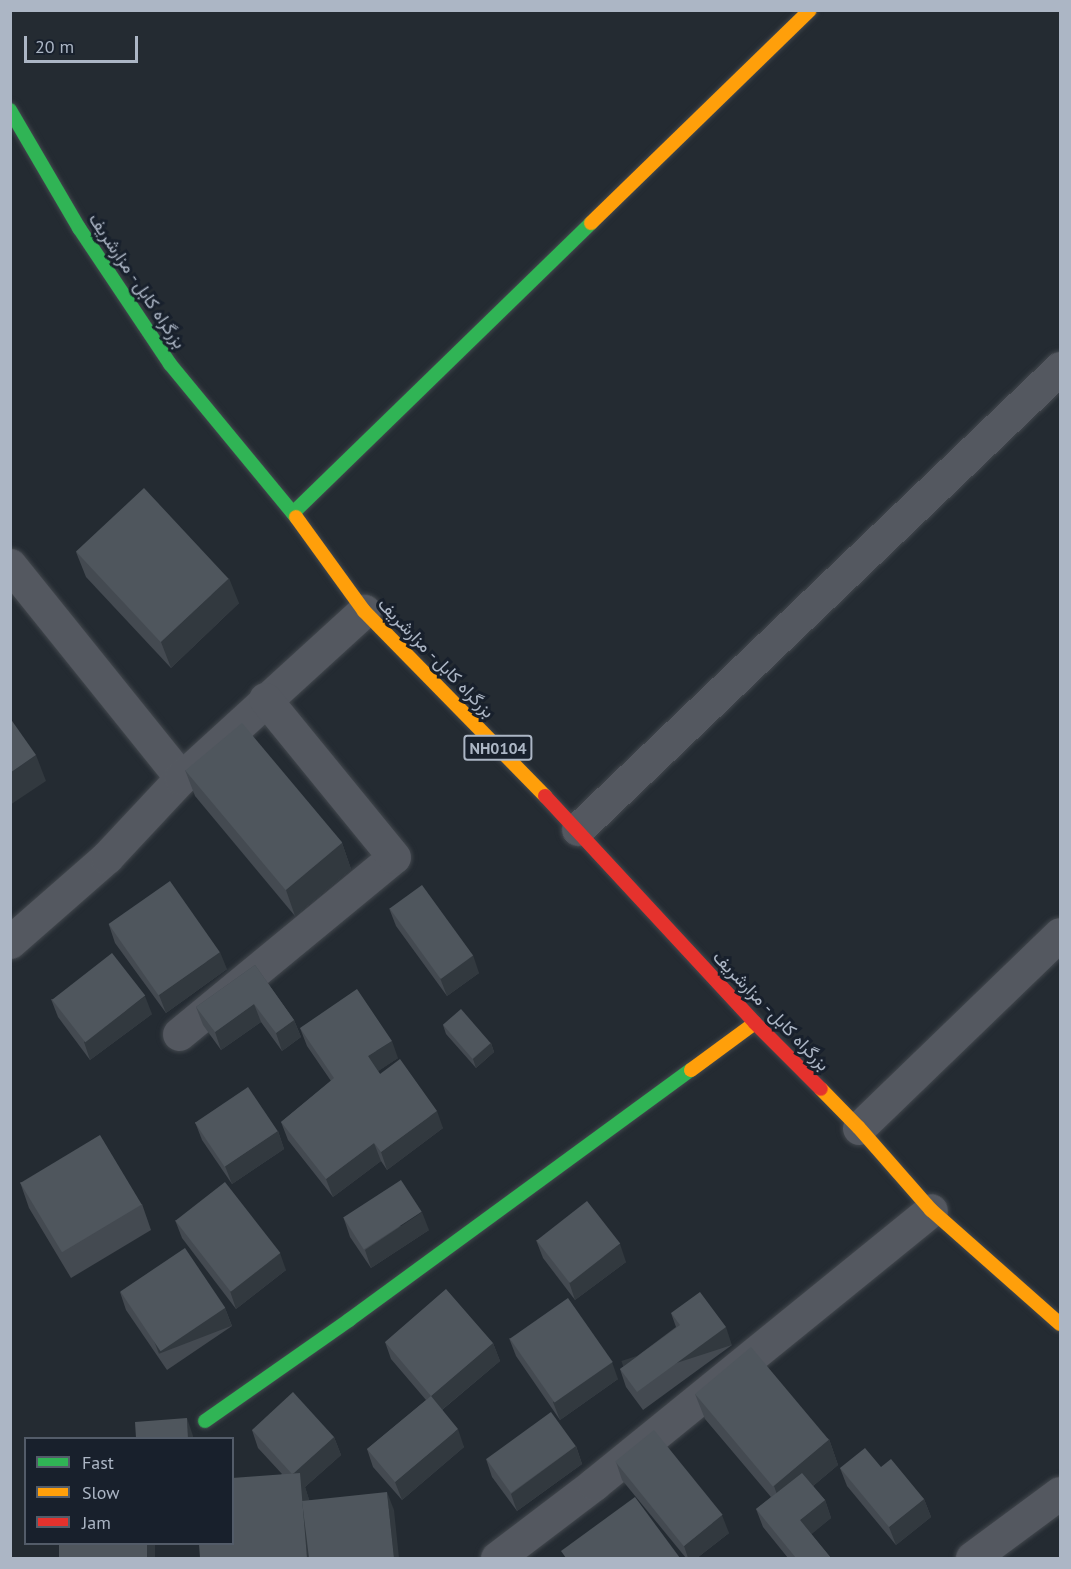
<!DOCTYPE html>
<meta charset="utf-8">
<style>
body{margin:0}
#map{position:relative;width:1071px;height:1569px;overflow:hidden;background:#242b32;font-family:"PT Sans",Vazirmatn,sans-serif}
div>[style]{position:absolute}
.roads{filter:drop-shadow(0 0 2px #42474d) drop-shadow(0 0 2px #42474d)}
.street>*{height:33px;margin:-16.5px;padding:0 16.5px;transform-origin:16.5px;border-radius:16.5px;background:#545860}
.fast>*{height:14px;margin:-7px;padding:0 7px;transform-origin:7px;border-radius:7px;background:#30b455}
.slow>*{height:14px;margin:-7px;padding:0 7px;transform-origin:7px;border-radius:7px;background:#ff9f0a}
.jam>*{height:14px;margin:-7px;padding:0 7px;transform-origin:7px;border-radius:7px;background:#e5322d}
.wall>*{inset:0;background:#444a51}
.shaded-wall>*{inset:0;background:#32393f;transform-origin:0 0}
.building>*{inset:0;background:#4f565d;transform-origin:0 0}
span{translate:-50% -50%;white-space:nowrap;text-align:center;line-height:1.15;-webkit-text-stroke:6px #18202c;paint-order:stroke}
.shield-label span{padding:2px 4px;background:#18202c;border:2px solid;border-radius:4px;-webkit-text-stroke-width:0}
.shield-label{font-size:16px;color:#acb6c5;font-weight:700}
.street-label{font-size:18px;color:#acb6c5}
.frame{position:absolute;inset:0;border:12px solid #acb6c5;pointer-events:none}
.legend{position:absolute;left:24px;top:1437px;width:210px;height:108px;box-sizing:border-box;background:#18202c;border:2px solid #535c69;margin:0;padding:8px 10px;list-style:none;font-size:18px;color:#acb6c5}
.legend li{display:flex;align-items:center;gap:12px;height:30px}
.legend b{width:30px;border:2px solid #535c69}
.scale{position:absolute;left:24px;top:36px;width:114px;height:27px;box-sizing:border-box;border:3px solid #acb6c5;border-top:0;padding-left:8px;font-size:18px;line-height:21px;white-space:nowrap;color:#acb6c5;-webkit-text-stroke:4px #18202c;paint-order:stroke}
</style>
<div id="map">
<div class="roads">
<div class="street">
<i style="left:10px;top:565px;width:273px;rotate:51.2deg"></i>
<i style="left:578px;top:829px;width:667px;rotate:-43.72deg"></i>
<i style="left:10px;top:942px;width:129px;rotate:-41.2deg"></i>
<i style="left:107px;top:857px;width:108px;rotate:-46.9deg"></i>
<i style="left:181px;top:778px;width:248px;rotate:-42.4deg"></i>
<i style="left:179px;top:1034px;width:278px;rotate:-39.5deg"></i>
<i style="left:394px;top:857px;width:204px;rotate:-129.2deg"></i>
<i style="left:859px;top:1128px;width:279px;rotate:-44deg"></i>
<i style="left:497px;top:1558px;width:122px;rotate:-37.3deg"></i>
<i style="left:594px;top:1484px;width:434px;rotate:-39.1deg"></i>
<i style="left:972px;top:1558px;width:109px;rotate:-36.5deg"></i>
</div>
<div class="fast">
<i style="left:10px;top:110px;width:137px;rotate:59.7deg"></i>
<i style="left:79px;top:228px;width:164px;rotate:56.2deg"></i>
<i style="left:170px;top:364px;width:198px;rotate:50.5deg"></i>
<i style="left:293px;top:513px;width:416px;rotate:-44.2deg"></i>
<i style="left:205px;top:1421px;width:176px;rotate:-35deg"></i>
<i style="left:349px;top:1320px;width:424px;rotate:-36.2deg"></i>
</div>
<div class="slow">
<i style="left:591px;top:223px;width:305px;rotate:-44.2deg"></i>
<i style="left:296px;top:517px;width:116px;rotate:54.1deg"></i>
<i style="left:364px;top:611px;width:259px;rotate:45.6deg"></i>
<i style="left:691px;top:1070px;width:79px;rotate:-36.3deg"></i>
<i style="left:821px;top:1089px;width:54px;rotate:45.7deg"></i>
<i style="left:859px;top:1128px;width:109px;rotate:48.7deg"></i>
<i style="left:931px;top:1210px;width:172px;rotate:41.5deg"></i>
</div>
<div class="jam">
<i style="left:545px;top:796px;width:309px;rotate:47.2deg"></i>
<i style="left:755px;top:1023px;width:93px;rotate:45deg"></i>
</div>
</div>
<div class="wall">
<i style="clip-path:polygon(76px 552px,239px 603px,171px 668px,86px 577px)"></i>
<i style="clip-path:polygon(185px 770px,342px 843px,351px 869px,295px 916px,195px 796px)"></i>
<i style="clip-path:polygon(389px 908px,479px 973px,447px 996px,396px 926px)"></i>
<i style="clip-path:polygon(109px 925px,227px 969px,166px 1013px,115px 943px)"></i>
<i style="clip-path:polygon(255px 965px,294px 1020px,301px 1037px,282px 1051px,261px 1022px,221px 1050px,203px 1025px,196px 1007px)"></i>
<i style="clip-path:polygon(51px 999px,152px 1014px,90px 1060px,58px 1017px)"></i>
<i style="clip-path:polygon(443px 1025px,491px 1043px,494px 1052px,476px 1068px,446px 1034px)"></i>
<i style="clip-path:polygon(300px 1028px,398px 1058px,378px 1071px,380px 1074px,443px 1128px,387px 1170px,381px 1161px,333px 1197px,288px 1140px,281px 1122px,331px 1081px,307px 1046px)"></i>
<i style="clip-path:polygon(195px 1122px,278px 1131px,284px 1149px,232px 1184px,202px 1140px)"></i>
<i style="clip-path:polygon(20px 1182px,142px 1204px,151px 1230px,71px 1278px,29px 1208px)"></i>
<i style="clip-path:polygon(344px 1219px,429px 1230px,371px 1268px,350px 1237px)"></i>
<i style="clip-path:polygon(175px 1220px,286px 1270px,236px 1309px,182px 1238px)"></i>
<i style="clip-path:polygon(536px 1240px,626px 1262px,575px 1300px,543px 1258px)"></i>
<i style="clip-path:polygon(120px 1292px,225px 1308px,232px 1326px,167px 1370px,126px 1310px)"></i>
<i style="clip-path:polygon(671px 1313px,732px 1345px,643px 1410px,626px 1387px,620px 1369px,676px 1327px)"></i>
<i style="clip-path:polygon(509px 1338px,618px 1379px,560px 1420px,516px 1356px)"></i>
<i style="clip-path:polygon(385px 1342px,493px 1343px,500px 1361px,442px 1410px,464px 1447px,402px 1500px,373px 1467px,367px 1449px,426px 1400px,391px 1359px)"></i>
<i style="clip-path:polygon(695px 1394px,829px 1439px,838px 1465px,813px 1486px,825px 1500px,831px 1518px,811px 1534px,831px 1558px,788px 1558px,763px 1527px,756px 1509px,771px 1497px,705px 1419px)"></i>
<i style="clip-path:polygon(252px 1430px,334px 1437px,341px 1455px,305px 1487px,309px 1500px,394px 1510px,199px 1544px,282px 1474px,258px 1448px)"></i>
<i style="clip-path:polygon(576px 1446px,582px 1464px,517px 1511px,492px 1477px,486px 1459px)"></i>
<i style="clip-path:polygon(616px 1462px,729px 1533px,697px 1558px,686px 1558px,622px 1480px)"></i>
<i style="clip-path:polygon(881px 1467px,924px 1499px,931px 1517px,896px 1545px,847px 1486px,840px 1468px)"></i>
</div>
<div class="shaded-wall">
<i style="clip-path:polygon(229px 578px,239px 603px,171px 668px,161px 642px)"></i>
<i style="clip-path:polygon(36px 755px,46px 781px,10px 805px,10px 773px)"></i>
<i style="clip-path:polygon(342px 843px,351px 869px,295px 916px,286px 890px)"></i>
<i style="clip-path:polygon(220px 952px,227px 969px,166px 1013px,159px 995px)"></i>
<i style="clip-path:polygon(473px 955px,479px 973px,447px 996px,440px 978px)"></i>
<i style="clip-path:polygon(145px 996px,152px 1014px,90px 1060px,84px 1042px)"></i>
<i style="clip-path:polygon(254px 1004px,261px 1022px,221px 1050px,215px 1032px)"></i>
<i style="clip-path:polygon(294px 1020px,301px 1037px,282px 1051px,276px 1033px)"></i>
<i style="clip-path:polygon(392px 1041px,398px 1058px,374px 1074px,368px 1056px)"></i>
<i style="clip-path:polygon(491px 1043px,494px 1052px,476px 1068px,473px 1059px)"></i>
<i style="clip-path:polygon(437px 1111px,443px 1128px,387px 1170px,381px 1152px)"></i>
<i style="clip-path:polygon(278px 1131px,284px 1149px,232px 1184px,225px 1166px)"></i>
<i style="clip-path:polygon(374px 1143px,381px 1161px,333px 1197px,326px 1179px)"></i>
<i style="clip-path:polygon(422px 1212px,429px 1230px,371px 1268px,365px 1250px)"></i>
<i style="clip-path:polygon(620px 1244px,626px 1262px,575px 1300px,569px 1282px)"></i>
<i style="clip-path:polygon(280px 1253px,286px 1270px,236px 1309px,230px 1291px)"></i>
<i style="left:225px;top:1308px;width:19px;height:78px;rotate:69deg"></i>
<i style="left:726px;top:1327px;width:19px;height:110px;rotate:72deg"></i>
<i style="clip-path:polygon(493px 1343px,500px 1361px,438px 1413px,431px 1396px)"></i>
<i style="clip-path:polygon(612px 1362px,618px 1379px,560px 1420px,553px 1402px)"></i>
<i style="clip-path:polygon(187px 1418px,193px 1436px,193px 1438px,188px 1438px)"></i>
<i style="clip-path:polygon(458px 1429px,464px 1447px,402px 1500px,395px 1482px)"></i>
<i style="clip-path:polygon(334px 1437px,341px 1455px,305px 1487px,309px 1499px,314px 1558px,307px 1558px,292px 1474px)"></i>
<i style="clip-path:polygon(829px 1439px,838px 1465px,783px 1511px,774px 1486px)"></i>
<i style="clip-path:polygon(576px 1446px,582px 1464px,517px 1511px,511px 1494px)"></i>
<i style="clip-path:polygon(387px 1492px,394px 1510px,399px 1558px,394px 1558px)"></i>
<i style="clip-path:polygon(924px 1499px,931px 1517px,896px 1545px,889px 1527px)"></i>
<i style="clip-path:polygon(825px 1500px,831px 1518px,807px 1538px,800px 1520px)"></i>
<i style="clip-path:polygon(722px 1515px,729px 1533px,697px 1558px,688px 1558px,684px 1546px)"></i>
<i style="left:147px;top:1544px;width:8px;height:14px"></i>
</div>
<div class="building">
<i style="left:144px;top:488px;width:124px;height:93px;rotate:47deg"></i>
<i style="clip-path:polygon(10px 718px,36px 755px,10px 773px)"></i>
<i style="left:242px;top:723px;width:156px;height:74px;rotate:50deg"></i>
<i style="left:170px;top:881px;width:87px;height:75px;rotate:55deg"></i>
<i style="left:422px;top:885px;width:87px;height:40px;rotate:54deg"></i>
<i style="left:112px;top:953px;width:54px;height:76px;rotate:52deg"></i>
<i style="clip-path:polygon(255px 965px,294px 1020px,276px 1033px,254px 1004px,215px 1032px,196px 1007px)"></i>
<i style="clip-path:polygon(357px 989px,392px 1041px,368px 1056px,380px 1074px,400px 1059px,437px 1111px,381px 1152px,374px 1143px,326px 1179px,281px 1122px,334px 1078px,300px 1028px)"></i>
<i style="left:461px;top:1009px;width:45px;height:24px;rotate:49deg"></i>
<i style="left:248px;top:1087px;width:53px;height:64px;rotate:56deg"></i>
<i style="left:100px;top:1135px;width:81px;height:93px;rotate:59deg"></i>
<i style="left:401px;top:1180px;width:38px;height:69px;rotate:57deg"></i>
<i style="left:225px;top:1182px;width:90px;height:63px;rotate:52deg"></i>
<i style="left:587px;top:1201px;width:54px;height:64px;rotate:52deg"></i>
<i style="left:185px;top:1248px;width:72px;height:78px;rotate:56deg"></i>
<i style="clip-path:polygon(446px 1289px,493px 1343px,431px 1396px,458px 1429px,395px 1482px,367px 1449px,431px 1396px,385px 1342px)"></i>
<i style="clip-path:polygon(700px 1292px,726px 1327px,637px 1392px,620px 1369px,680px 1325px,671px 1313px)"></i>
<i style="left:568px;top:1298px;width:78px;height:71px;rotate:55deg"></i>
<i style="left:751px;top:1347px;width:121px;height:73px;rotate:50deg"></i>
<i style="clip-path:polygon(293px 1392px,334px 1437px,294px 1473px,292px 1474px,252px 1430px)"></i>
<i style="left:551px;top:1412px;width:42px;height:80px;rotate:54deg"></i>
<i style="clip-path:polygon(187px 1418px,188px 1438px,136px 1438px,135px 1422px)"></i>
<i style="left:654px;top:1430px;width:109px;height:50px;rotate:51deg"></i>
<i style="clip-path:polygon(865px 1448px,881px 1467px,891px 1459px,924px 1499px,889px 1527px,840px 1468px)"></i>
<i style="clip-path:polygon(300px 1473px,307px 1558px,200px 1558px,199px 1544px,232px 1544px,232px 1478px)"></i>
<i style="clip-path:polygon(802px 1473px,825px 1500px,800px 1520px,831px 1558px,796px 1558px,756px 1509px)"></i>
<i style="clip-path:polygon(387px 1492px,394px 1558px,309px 1558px,302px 1501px)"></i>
<i style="clip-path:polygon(635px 1497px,680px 1558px,566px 1558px,561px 1551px)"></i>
<i style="left:59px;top:1544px;width:88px;height:14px"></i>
</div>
<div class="shield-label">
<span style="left:498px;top:748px">NH0104</span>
</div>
<div class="street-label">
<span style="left:137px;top:281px;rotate:56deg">بزرگراه کابل - مزارشریف</span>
<span style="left:436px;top:658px;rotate:46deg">بزرگراه کابل - مزارشریف</span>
<span style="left:771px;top:1011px;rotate:46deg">بزرگراه کابل - مزارشریف</span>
</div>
<div class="frame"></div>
<ul class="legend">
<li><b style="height:8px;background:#30b455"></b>Fast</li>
<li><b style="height:8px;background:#ff9f0a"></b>Slow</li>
<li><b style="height:8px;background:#e5322d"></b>Jam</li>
</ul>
<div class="scale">20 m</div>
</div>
